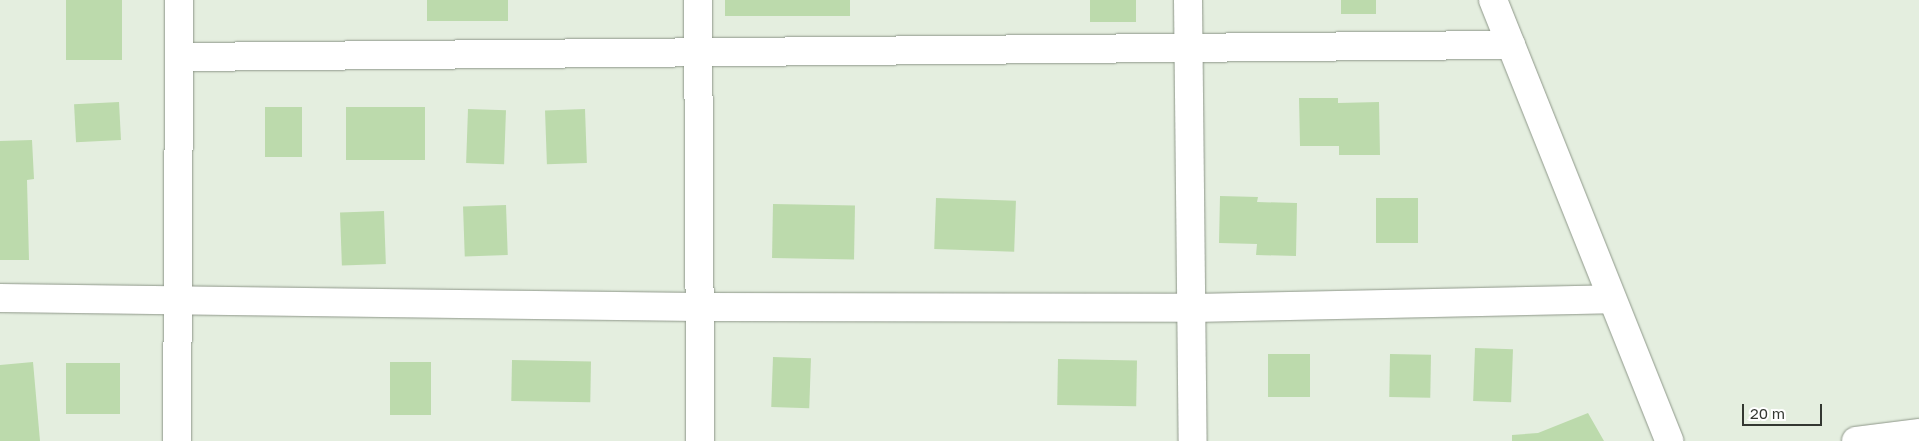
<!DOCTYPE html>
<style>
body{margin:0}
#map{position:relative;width:1919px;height:441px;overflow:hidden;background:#e4eedf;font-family:"Golos Text",sans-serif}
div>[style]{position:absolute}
.building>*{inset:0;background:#bcdaac;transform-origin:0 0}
.roads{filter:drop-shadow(0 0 1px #8e9789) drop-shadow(0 0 1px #8e9789)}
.street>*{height:28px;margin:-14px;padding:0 14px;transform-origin:14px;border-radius:14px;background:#fff}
span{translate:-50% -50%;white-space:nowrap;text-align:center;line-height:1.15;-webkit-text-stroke:4px #fff;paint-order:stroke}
.scale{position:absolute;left:1742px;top:404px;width:80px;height:22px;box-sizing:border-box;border:2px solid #333731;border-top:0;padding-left:6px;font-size:15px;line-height:18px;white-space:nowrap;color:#333731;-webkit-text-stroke:4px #fff;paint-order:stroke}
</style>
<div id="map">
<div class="building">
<i style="left:66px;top:0;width:56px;height:60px"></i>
<i style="left:427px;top:0;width:81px;height:21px"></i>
<i style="left:725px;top:0;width:125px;height:16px"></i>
<i style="left:1090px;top:0;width:46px;height:22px"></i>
<i style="left:1341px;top:0;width:35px;height:14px"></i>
<i style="clip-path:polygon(1299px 98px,1338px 98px,1338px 103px,1379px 102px,1380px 155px,1339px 155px,1339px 146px,1300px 146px)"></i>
<i style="left:119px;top:102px;width:38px;height:45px;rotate:87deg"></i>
<i style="left:265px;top:107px;width:37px;height:50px"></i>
<i style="left:346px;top:107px;width:79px;height:53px"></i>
<i style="left:468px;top:109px;width:38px;height:54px;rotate:2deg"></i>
<i style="left:585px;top:109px;width:54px;height:40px;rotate:88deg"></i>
<i style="clip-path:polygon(32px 140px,34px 179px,27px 180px,29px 260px,0 260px,0 141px)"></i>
<i style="clip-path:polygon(1220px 196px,1258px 197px,1257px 202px,1297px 203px,1296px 256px,1256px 255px,1257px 244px,1219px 243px)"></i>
<i style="left:936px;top:198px;width:80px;height:51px;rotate:2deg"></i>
<i style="left:1376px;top:198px;width:42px;height:45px"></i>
<i style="left:773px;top:204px;width:82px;height:54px;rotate:1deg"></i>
<i style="left:506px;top:205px;width:50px;height:43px;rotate:88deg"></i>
<i style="left:384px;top:211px;width:53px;height:44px;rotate:88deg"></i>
<i style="left:1475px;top:348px;width:38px;height:53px;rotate:2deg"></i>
<i style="left:1268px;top:354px;width:42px;height:43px"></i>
<i style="left:1390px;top:354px;width:41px;height:43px;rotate:1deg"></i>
<i style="left:773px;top:357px;width:38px;height:50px;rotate:2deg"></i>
<i style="left:1058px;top:359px;width:79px;height:46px;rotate:1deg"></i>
<i style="left:512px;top:360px;width:79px;height:41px;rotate:1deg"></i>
<i style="clip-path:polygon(33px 362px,40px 441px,0 441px,0 365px)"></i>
<i style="left:390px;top:362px;width:41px;height:53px"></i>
<i style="left:66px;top:363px;width:54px;height:51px"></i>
<i style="clip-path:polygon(1588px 413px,1604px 441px,1512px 441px,1512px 435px,1538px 433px)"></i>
</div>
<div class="roads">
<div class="street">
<i style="left:698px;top:0;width:441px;rotate:89.7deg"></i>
<i style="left:1188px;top:0;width:441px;rotate:89.4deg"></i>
<i style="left:1493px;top:0;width:475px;rotate:68.2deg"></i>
<i style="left:180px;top:57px;width:1331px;rotate:-0.52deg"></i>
<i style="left:0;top:298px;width:698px;rotate:0.74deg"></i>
<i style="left:698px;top:307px;width:495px;rotate:0.1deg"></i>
<i style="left:1193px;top:308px;width:419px;rotate:-1.2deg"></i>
<i style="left:177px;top:441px;width:441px;rotate:-89.7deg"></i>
<i style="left:1856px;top:441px;width:64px;rotate:-7.2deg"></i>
</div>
</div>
<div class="scale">20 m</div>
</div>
